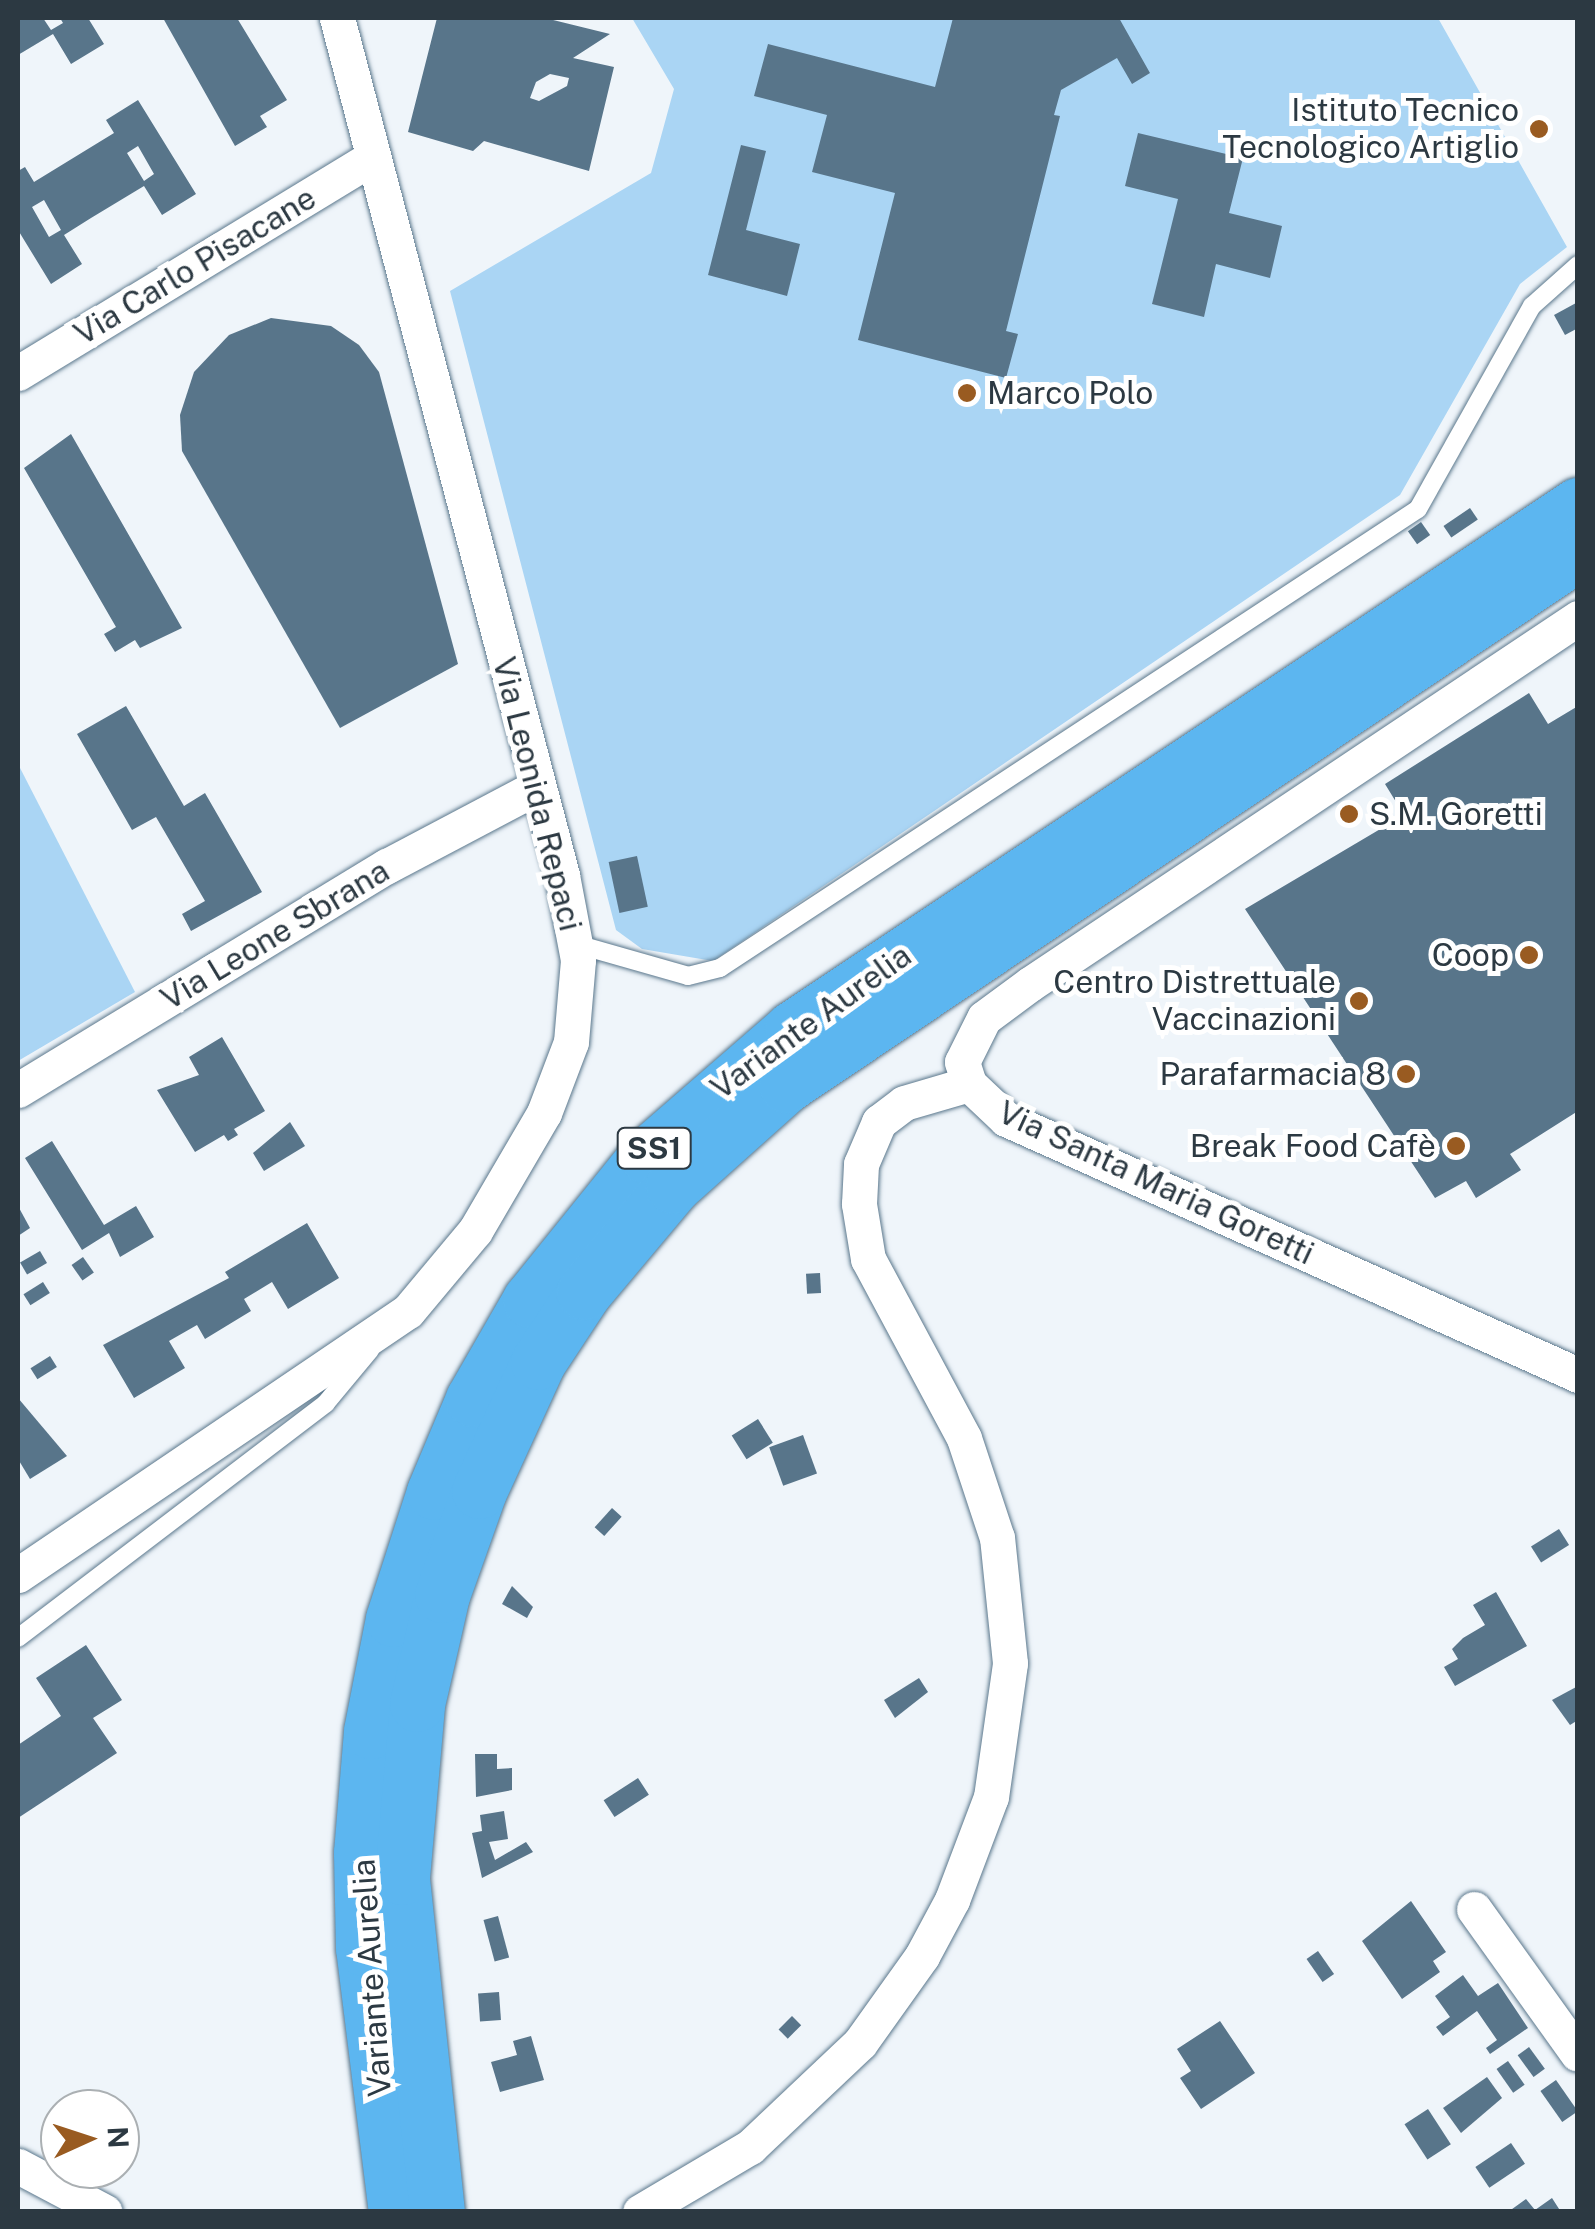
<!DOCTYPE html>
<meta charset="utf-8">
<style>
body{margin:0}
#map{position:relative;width:1595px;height:2229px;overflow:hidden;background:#eff5fa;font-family:"Public Sans",sans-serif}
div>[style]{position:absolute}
.green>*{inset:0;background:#aad5f4}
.building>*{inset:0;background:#58758a;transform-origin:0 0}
.roads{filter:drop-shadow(0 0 2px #5a778c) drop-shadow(0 0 2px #5a778c)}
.lane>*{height:18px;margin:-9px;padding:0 9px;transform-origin:9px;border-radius:9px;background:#fff}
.street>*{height:35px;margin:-17.5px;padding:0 17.5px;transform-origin:17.5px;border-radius:17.5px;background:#fff}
.highway>*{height:55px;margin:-27.5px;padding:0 27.5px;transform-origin:27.5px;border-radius:27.5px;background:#5cb6f0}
.dots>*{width:28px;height:28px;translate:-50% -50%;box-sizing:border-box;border:5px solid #fff;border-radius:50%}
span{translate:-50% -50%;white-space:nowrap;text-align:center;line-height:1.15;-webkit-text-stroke:10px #fff;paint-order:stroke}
.shield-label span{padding:2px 8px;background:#fff;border:2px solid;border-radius:8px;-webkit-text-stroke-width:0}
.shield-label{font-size:30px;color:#2c3942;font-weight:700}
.poi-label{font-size:32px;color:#2c3942}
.right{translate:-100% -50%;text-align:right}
.left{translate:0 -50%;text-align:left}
.street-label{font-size:32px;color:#2c3942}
.frame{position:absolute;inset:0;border:20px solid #2c3942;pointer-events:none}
.north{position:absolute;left:40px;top:2089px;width:100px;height:100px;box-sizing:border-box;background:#fff;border:2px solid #abb0b3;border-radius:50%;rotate:87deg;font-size:28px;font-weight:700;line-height:40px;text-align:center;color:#2c3942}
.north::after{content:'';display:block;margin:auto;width:35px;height:45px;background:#995b21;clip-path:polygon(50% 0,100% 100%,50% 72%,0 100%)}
</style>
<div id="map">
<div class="green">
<i style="clip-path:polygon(632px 18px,1438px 18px,1567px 247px,1520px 284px,1400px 495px,713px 961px,642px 949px,616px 930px,450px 291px,651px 173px,674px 89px)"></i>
<i style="clip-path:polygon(18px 764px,135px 992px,18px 1061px)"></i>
</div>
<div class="building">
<i style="clip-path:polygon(18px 18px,43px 18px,51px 30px,63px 23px,60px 18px,88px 18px,104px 44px,71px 64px,53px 34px,18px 55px)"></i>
<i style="clip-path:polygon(163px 18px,237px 18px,287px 100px,260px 116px,267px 127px,235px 146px)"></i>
<i style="clip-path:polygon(evenodd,437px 18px,545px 18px,610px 34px,573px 58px,614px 67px,589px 171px,484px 141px,473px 151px,408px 132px,437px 18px,550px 74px,569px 78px,567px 86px,539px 101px,530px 98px,536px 82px,550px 74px)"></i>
<i style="clip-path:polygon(953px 18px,1119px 18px,1150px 73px,1132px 84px,1117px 58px,1061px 90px,1054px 115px,1060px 116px,1006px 331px,1018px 334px,1006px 378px,858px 340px,895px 193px,812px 172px,827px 115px,754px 96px,768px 44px,935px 87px)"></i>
<i style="clip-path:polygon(evenodd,138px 100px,196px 194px,162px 215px,144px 186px,91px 218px,64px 235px,82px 264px,51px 284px,18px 230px,18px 171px,25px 167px,34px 182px,114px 133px,106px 120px,138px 100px,138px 146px,154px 174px,144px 181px,127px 153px,138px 146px,138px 100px,44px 200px,61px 230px,49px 237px,32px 207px,44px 200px)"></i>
<i style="clip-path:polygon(1138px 133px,1243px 158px,1229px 213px,1282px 226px,1270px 278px,1216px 264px,1204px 317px,1152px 304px,1178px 199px,1125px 186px)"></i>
<i style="clip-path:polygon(741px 145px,766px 151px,746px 230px,800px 244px,787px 296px,708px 275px)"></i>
<i style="clip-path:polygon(1576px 303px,1578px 328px,1565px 335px,1554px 315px)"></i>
<i style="clip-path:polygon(271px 318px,331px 326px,359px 345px,379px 372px,458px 664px,340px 728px,182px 451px,180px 415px,194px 372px,229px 335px)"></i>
<i style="clip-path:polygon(71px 434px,182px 628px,140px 648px,135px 640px,115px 652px,104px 634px,116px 627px,24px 468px)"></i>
<i style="left:1470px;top:508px;width:14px;height:32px;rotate:56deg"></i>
<i style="left:1421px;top:522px;width:16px;height:16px;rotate:55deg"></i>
<i style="clip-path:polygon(1529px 693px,1548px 724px,1578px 706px,1578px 1111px,1510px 1154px,1521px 1170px,1476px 1198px,1466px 1181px,1435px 1198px,1245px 909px,1404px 815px,1385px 784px)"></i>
<i style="clip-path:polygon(126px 706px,184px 806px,205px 793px,262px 892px,191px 931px,182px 914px,205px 901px,156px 817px,132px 830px,77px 734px)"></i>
<i style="left:637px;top:856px;width:52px;height:29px;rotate:78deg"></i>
<i style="clip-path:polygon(222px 1037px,265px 1111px,234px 1129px,238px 1135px,228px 1141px,224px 1135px,195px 1152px,157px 1090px,199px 1075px,189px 1057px)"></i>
<i style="clip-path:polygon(290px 1122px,305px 1146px,264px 1171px,253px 1153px)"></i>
<i style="clip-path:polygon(52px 1141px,104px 1225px,136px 1206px,154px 1237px,120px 1257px,109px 1233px,82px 1250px,25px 1158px)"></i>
<i style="clip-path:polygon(18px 1206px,30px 1228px,18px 1236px)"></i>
<i style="clip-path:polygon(307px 1223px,339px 1278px,288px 1309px,272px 1282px,244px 1299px,251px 1311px,205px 1339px,197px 1325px,169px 1341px,185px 1368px,134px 1398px,103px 1345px,229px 1278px,225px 1272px)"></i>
<i style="left:40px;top:1251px;width:14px;height:23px;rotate:60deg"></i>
<i style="left:83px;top:1257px;width:19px;height:14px;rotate:55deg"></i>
<i style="left:820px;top:1273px;width:20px;height:14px;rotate:87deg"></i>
<i style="left:43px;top:1282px;width:13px;height:23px;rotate:58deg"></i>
<i style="left:50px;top:1356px;width:13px;height:23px;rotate:58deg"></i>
<i style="clip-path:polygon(18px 1398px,67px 1456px,30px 1479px,18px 1459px)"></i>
<i style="left:758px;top:1419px;width:28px;height:31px;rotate:58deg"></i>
<i style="left:803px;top:1435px;width:41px;height:36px;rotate:70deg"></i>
<i style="left:612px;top:1508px;width:13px;height:26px;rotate:42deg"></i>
<i style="left:1559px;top:1529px;width:19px;height:33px;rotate:58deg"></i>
<i style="clip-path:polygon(512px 1586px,533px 1607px,527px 1618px,502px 1604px)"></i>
<i style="clip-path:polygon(1496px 1592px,1527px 1646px,1455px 1686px,1444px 1667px,1458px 1659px,1452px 1649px,1463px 1638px,1485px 1625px,1473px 1605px)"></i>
<i style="clip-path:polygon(86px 1645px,122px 1700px,93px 1718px,117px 1753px,18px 1818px,18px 1745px,61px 1716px,36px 1678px)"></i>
<i style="clip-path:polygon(919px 1678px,928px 1692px,895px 1718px,884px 1700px)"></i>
<i style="clip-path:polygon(1578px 1686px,1578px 1720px,1570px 1725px,1552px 1700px)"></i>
<i style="clip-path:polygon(475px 1754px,497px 1754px,497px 1769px,512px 1768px,512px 1790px,476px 1797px)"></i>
<i style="left:638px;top:1778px;width:20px;height:41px;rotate:57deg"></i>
<i style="clip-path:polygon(504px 1811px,508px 1839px,489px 1842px,495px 1860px,526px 1842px,533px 1852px,482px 1878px,472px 1833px,482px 1831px,480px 1815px)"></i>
<i style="clip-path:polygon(1411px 1901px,1446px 1952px,1433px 1961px,1440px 1972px,1402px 1999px,1362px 1941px)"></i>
<i style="left:498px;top:1916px;width:43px;height:15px;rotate:75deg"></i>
<i style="left:1318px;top:1951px;width:28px;height:14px;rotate:55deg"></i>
<i style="clip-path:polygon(1463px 1975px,1478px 1996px,1498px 1983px,1528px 2028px,1490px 2054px,1486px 2048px,1497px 2040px,1477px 2011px,1443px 2036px,1436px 2027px,1450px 2017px,1435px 1996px)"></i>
<i style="left:499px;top:1992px;width:28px;height:21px;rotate:86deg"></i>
<i style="left:792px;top:2016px;width:13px;height:19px;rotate:45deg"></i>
<i style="clip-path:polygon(1220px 2021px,1255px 2073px,1201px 2109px,1180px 2078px,1191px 2071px,1177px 2049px)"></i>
<i style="clip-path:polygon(531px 2036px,544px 2080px,500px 2092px,491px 2062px,517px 2055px,513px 2041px)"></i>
<i style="left:1529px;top:2047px;width:27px;height:14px;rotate:54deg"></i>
<i style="left:1508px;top:2061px;width:29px;height:14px;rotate:55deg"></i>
<i style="clip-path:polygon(1487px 2077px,1502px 2098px,1461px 2133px,1443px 2108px)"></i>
<i style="left:1556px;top:2080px;width:38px;height:19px;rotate:55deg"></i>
<i style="left:1428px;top:2109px;width:42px;height:28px;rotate:57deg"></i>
<i style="left:1511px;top:2143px;width:25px;height:43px;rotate:56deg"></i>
<i style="clip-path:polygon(1552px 2198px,1561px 2212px,1508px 2212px,1526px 2199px,1535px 2210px)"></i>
</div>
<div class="roads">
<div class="lane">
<i style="left:576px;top:944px;width:116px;rotate:15.9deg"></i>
<i style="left:688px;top:976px;width:33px;rotate:-14deg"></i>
<i style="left:720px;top:968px;width:835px;rotate:-33.33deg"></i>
<i style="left:1418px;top:509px;width:233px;rotate:-60.7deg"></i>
<i style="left:1532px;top:306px;width:62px;rotate:-41.7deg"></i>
<i style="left:18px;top:1638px;width:387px;rotate:-37.3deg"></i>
<i style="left:326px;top:1403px;width:69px;rotate:-50.3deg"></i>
</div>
<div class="street">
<i style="left:18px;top:373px;width:414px;rotate:-31.3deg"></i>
<i style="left:1578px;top:618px;width:659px;rotate:146.26deg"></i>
<i style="left:1030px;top:984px;width:57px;rotate:143.5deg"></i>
<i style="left:984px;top:1018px;width:49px;rotate:116.6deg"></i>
<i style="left:962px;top:1062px;width:23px;rotate:72deg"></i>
<i style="left:969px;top:1084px;width:51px;rotate:43.4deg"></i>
<i style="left:1006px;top:1119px;width:627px;rotate:24.11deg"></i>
<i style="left:18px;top:1090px;width:432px;rotate:-31.3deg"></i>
<i style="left:387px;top:866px;width:170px;rotate:-27.8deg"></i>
<i style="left:18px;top:1575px;width:471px;rotate:-34.1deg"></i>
<i style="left:408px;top:1311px;width:104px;rotate:-50.1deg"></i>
<i style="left:475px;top:1231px;width:137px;rotate:-59.7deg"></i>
<i style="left:544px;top:1113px;width:76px;rotate:-69.2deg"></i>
<i style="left:571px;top:1042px;width:82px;rotate:-85.1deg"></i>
<i style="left:578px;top:960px;width:86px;rotate:-100.7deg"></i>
<i style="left:562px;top:875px;width:886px;rotate:-104.71deg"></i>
<i style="left:1474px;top:1909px;width:178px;rotate:54.4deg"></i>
<i style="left:18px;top:2166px;width:98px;rotate:27.9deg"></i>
<i style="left:640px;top:2212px;width:128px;rotate:-30.6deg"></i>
<i style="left:750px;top:2147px;width:151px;rotate:-43.4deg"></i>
<i style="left:860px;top:2043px;width:107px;rotate:-54.5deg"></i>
<i style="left:922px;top:1956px;width:64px;rotate:-61.8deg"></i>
<i style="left:952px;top:1900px;width:110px;rotate:-69.3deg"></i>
<i style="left:991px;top:1797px;width:135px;rotate:-81.9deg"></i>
<i style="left:1010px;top:1663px;width:126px;rotate:-95.9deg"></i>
<i style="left:997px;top:1538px;width:105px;rotate:-108.3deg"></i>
<i style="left:964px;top:1438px;width:203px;rotate:-118.2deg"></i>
<i style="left:868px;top:1259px;width:56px;rotate:-99.3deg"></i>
<i style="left:859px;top:1204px;width:40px;rotate:-87.1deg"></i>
<i style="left:861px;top:1164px;width:46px;rotate:-66.8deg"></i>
<i style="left:879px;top:1122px;width:31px;rotate:-37deg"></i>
<i style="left:904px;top:1103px;width:68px;rotate:-16.3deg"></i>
</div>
<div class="highway">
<i style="left:396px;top:2212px;width:266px;rotate:-97.1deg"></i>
<i style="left:363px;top:1948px;width:95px;rotate:-91.2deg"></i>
<i style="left:361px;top:1853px;width:122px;rotate:-85.3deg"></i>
<i style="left:371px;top:1731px;width:114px;rotate:-78.9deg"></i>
<i style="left:393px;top:1619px;width:133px;rotate:-72.1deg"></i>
<i style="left:434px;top:1492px;width:101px;rotate:-67.2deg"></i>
<i style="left:473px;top:1399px;width:114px;rotate:-60.1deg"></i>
<i style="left:530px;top:1300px;width:185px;rotate:-51.1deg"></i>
<i style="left:646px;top:1156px;width:194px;rotate:-41deg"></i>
<i style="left:792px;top:1029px;width:945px;rotate:-33.69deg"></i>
<i style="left:437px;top:2212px;width:337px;rotate:-96deg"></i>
<i style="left:402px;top:1877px;width:174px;rotate:-85deg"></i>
<i style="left:417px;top:1704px;width:112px;rotate:-77.1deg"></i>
<i style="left:442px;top:1595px;width:110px;rotate:-70.4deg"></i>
<i style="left:479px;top:1491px;width:142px;rotate:-65.4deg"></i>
<i style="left:538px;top:1362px;width:84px;rotate:-56.7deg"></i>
<i style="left:584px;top:1292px;width:138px;rotate:-50deg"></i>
<i style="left:673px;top:1186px;width:152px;rotate:-41.8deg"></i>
<i style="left:786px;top:1085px;width:954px;rotate:-33.89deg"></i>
</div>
</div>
<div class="dots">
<i style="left:1539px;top:129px;background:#995b21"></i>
<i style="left:967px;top:393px;background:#995b21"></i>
<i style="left:1349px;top:814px;background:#995b21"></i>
<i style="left:1529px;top:955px;background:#995b21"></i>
<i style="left:1359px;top:1001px;background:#995b21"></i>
<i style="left:1406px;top:1074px;background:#995b21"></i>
<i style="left:1456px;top:1146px;background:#995b21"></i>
</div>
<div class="shield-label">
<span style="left:654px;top:1148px">SS1</span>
</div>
<div class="poi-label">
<span class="right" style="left:1519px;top:129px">Istituto Tecnico<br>Tecnologico Artiglio</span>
<span class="left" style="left:987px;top:393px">Marco Polo</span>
<span class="left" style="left:1369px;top:814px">S.M. Goretti</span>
<span class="right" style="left:1509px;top:955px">Coop</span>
<span class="right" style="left:1336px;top:1001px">Centro Distrettuale<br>Vaccinazioni</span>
<span class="right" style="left:1386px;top:1074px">Parafarmacia 8</span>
<span class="right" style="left:1436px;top:1146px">Break Food Cafè</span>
</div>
<div class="street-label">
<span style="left:195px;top:266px;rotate:-31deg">Via Carlo Pisacane</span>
<span style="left:537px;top:794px;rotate:76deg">Via Leonida Repaci</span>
<span style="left:275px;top:935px;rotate:-31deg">Via Leone Sbrana</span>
<span style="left:811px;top:1022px;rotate:-36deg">Variante Aurelia</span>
<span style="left:1156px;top:1183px;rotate:25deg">Via Santa Maria Goretti</span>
<span style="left:372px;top:1978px;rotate:-94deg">Variante Aurelia</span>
</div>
<div class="frame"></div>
<div class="north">N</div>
</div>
